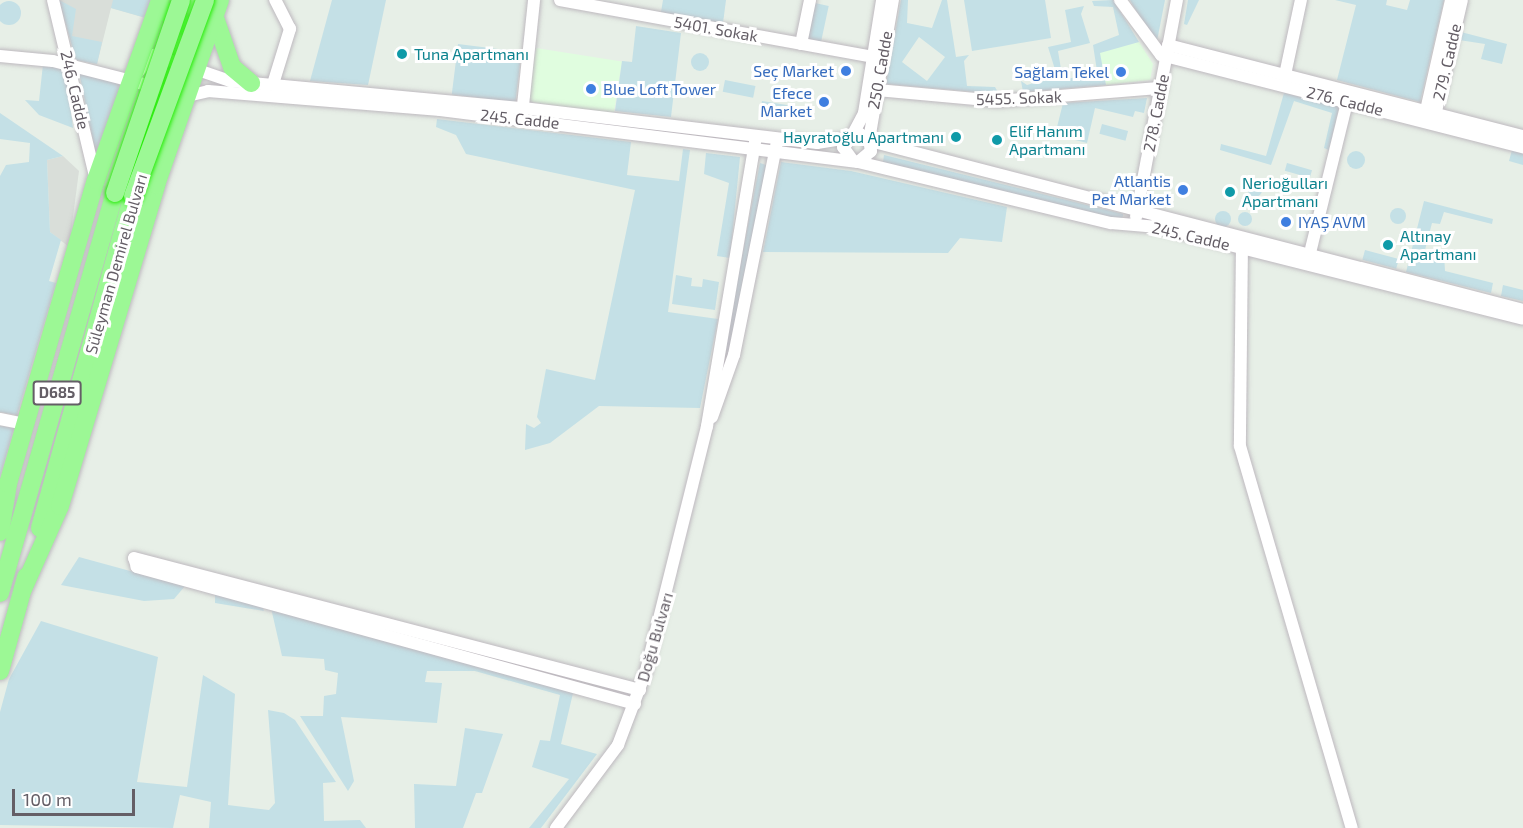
<!DOCTYPE html>
<meta charset="utf-8">
<style>
body{margin:0}
#map{position:relative;width:1523px;height:828px;overflow:hidden;background:#e7efe7;font-family:"Exo 2",sans-serif}
div>[style]{position:absolute}
.commercial>*{inset:0;background:#e0fddf;transform-origin:0 0}
.industrial>*{inset:0;background:#d9ded9}
.green>*{inset:0;background:#c4e0e6;transform-origin:0 0}
.round{border-radius:50%}
.roads{filter:drop-shadow(0 0 2px #beb9bf) drop-shadow(0 0 2px #beb9bf)}
.minor>*{height:12px;margin:-6px;padding:0 6px;transform-origin:6px;border-radius:6px;background:#fff}
.highway>*{height:18px;margin:-9px;padding:0 9px;transform-origin:9px;border-radius:9px;background:#9cf895}
.bridges{filter:drop-shadow(0 0 2px #29ec0b) drop-shadow(0 0 2px #29ec0b)}
.highway-bridge>*{height:18px;margin:-9px;padding:0 9px;transform-origin:9px;border-radius:9px;background:#9cf895}
.dots>*{width:16px;height:16px;translate:-50% -50%;box-sizing:border-box;border:3px solid #fff;border-radius:50%}
span{translate:-50% -50%;white-space:nowrap;text-align:center;line-height:1.15;-webkit-text-stroke:6px #fff;paint-order:stroke}
.shield-label span{padding:2px 4px;background:#fff;border:2px solid;border-radius:4px;-webkit-text-stroke-width:0}
.shield-label{font-size:15px;color:#645e66;font-weight:700}
.street-label{font-size:16px;color:#645e66}
.culture-label{font-size:16px;color:#0d838f}
.left{translate:0 -50%;text-align:left}
.right{translate:-100% -50%;text-align:right}
.shop-label{font-size:16px;color:#366cbe}
.scale{position:absolute;left:12px;top:789px;width:123px;height:27px;box-sizing:border-box;border:3px solid #645e66;border-top:0;padding-left:8px;font-size:18px;line-height:21px;white-space:nowrap;color:#645e66;-webkit-text-stroke:4px #fff;paint-order:stroke}
</style>
<div id="map">
<div class="commercial">
<i style="clip-path:polygon(1139px 42px,1153px 64px,1150px 80px,1106px 85px,1099px 52px)"></i>
<i style="left:536px;top:48px;width:87px;height:54px;rotate:9deg"></i>
</div>
<div class="industrial">
<i style="clip-path:polygon(59px 0,152px 0,146px 18px,111px 8px,97px 64px,76px 60px)"></i>
<i style="clip-path:polygon(63px 156px,79px 171px,69px 247px,50px 232px,47px 160px)"></i>
</div>
<div class="green">
<i style="clip-path:polygon(59px 0,76px 9px,72px 36px,102px 42px,97px 64px,76px 60px)"></i>
<i style="clip-path:polygon(113px 0,152px 0,146px 18px,111px 8px)"></i>
<i style="clip-path:polygon(332px 0,386px 0,368px 85px,310px 81px)"></i>
<i style="clip-path:polygon(663px 0,726px 0,723px 23px,661px 12px)"></i>
<i style="clip-path:polygon(evenodd,901px 0,908px 0,907px 23px,932px 28px,942px 0,947px 0,956px 57px,969px 55px,964px 61px,967px 86px,995px 87px,999px 94px,886px 84px,901px 0,919px 37px,945px 57px,927px 81px,902px 62px,919px 37px)"></i>
<i style="clip-path:polygon(964px 0,1045px 0,1051px 38px,972px 51px)"></i>
<i style="clip-path:polygon(1113px 0,1139px 42px,1100px 53px,1106px 85px,1023px 92px,1021px 81px,1027px 85px,1057px 76px,1048px 47px,1071px 42px,1065px 10px,1084px 6px,1081px 14px,1090px 43px,1058px 51px,1062px 75px,1068px 79px,1097px 71px,1093px 45px,1119px 35px,1113px 7px,1094px 6px,1092px 1px)"></i>
<i style="clip-path:polygon(1130px 0,1165px 0,1157px 41px,1135px 9px)"></i>
<i style="clip-path:polygon(1188px 0,1199px 0,1187px 25px,1184px 24px)"></i>
<i style="clip-path:polygon(1335px 0,1387px 0,1386px 5px,1407px 10px,1410px 0,1444px 0,1420px 102px,1337px 80px,1356px 5px)"></i>
<i class="round" style="left:-3px;top:1px;width:24px;height:24px"></i>
<i style="left:815px;top:3px;width:14px;height:37px;rotate:12deg"></i>
<i style="clip-path:polygon(636px 26px,681px 33px,671px 117px,615px 111px,622px 61px,632px 62px)"></i>
<i style="clip-path:polygon(1461px 32px,1507px 44px,1502px 64px,1481px 59px,1485px 44px,1459px 40px)"></i>
<i style="left:458px;top:44px;width:64px;height:51px;rotate:7deg"></i>
<i class="round" style="left:691px;top:53px;width:18px;height:18px"></i>
<i style="clip-path:polygon(43px 64px,66px 69px,73px 128px,39px 115px,25px 100px,39px 101px)"></i>
<i style="clip-path:polygon(79px 72px,124px 83px,97px 151px,95px 150px)"></i>
<i style="left:725px;top:80px;width:31px;height:12px;rotate:11deg"></i>
<i style="clip-path:polygon(1284px 93px,1339px 107px,1329px 150px,1324px 148px,1332px 113px,1294px 101px,1271px 165px,1220px 150px,1221px 144px,1266px 156px)"></i>
<i style="clip-path:polygon(1147px 98px,1144px 113px,1135px 111px,1133px 117px,1095px 108px,1087px 143px,1055px 135px,1063px 103px)"></i>
<i style="left:762px;top:101px;width:33px;height:12px;rotate:9deg"></i>
<i style="clip-path:polygon(0 113px,63px 156px,47px 160px,50px 232px,61px 240px,49px 281px,56px 283px,17px 415px,0 412px,0 176px,6px 165px,29px 162px,30px 143px,0 139px)"></i>
<i style="clip-path:polygon(437px 119px,631px 142px,627px 175px,679px 181px,683px 149px,690px 150px,668px 312px,718px 319px,700px 408px,599px 406px,550px 443px,525px 450px,526px 424px,534px 428px,541px 423px,537px 417px,546px 369px,595px 380px,635px 190px,466px 154px,456px 135px,436px 127px)"></i>
<i style="left:1102px;top:124px;width:27px;height:10px;rotate:15deg"></i>
<i style="clip-path:polygon(1512px 150px,1523px 153px,1523px 165px,1509px 161px)"></i>
<i class="round" style="left:1347px;top:151px;width:18px;height:18px"></i>
<i style="clip-path:polygon(706px 153px,740px 157px,730px 258px,717px 256px,729px 183px,704px 174px)"></i>
<i style="clip-path:polygon(884px 155px,1123px 214px,1123px 216px,1120px 221px,883px 162px)"></i>
<i style="clip-path:polygon(781px 162px,851px 171px,1007px 207px,1002px 242px,960px 238px,948px 253px,763px 252px)"></i>
<i style="clip-path:polygon(760px 163px,766px 165px,755px 230px,725px 369px,718px 380px)"></i>
<i style="left:1287px;top:163px;width:26px;height:8px;rotate:16deg"></i>
<i class="round" style="left:1248px;top:183px;width:14px;height:14px"></i>
<i style="clip-path:polygon(1424px 201px,1493px 219px,1492px 224px,1444px 212px,1440px 224px,1432px 223px,1425px 250px,1444px 254px,1445px 271px,1493px 283px,1491px 293px,1406px 272px)"></i>
<i class="round" style="left:1390px;top:208px;width:16px;height:16px"></i>
<i class="round" style="left:1215px;top:211px;width:16px;height:16px"></i>
<i class="round" style="left:1238px;top:212px;width:14px;height:14px"></i>
<i style="left:1365px;top:250px;width:35px;height:10px;rotate:15deg"></i>
<i style="clip-path:polygon(676px 275px,692px 278px,691px 286px,702px 287px,703px 279px,719px 282px,715px 310px,672px 304px)"></i>
<i style="clip-path:polygon(1503px 285px,1523px 290px,1523px 301px,1501px 296px)"></i>
<i style="clip-path:polygon(0 426px,14px 428px,0 477px)"></i>
<i style="clip-path:polygon(79px 557px,185px 586px,174px 599px,144px 601px,61px 585px)"></i>
<i style="clip-path:polygon(215px 593px,262px 606px,264px 611px,215px 603px)"></i>
<i style="clip-path:polygon(271px 608px,574px 689px,561px 744px,597px 754px,541px 828px,529px 828px,569px 779px,532px 767px,540px 740px,550px 741px,560px 695px,475px 671px,427px 671px,425px 682px,442px 683px,437px 723px,341px 717px,354px 781px,348px 791px,300px 716px,323px 716px,324px 696px,336px 694px,338px 673px,325px 670px,324px 659px,282px 656px)"></i>
<i style="clip-path:polygon(41px 621px,158px 657px,137px 782px,187px 787px,203px 675px,235px 694px,228px 805px,269px 810px,275px 803px,268px 710px,284px 713px,295px 720px,336px 782px,323px 783px,324px 821px,360px 820px,366px 828px,209px 828px,211px 802px,180px 795px,173px 828px,0 825px,0 712px,9px 679px)"></i>
<i style="clip-path:polygon(465px 728px,503px 734px,482px 793px,476px 793px,463px 828px,415px 828px,414px 784px,456px 786px)"></i>
</div>
<div class="roads">
<div class="minor">
<i style="left:53px;top:0;width:185px;rotate:76.6deg"></i>
<i style="left:560px;top:0;width:318px;rotate:10.3deg"></i>
<i style="left:1120px;top:0;width:69px;rotate:53.3deg"></i>
<i style="left:1161px;top:55px;width:374px;rotate:14.3deg"></i>
<i style="left:801px;top:44px;width:45px;rotate:-78.4deg"></i>
<i style="left:1168px;top:45px;width:366px;rotate:14.4deg"></i>
<i style="left:0;top:56px;width:53px;rotate:5.4deg"></i>
<i style="left:53px;top:61px;width:109px;rotate:14.3deg"></i>
<i style="left:137px;top:73px;width:25px;rotate:-47deg"></i>
<i style="left:154px;top:55px;width:80px;rotate:18.9deg"></i>
<i style="left:230px;top:81px;width:294px;rotate:5.3deg"></i>
<i style="left:523px;top:108px;width:296px;rotate:6.8deg"></i>
<i style="left:817px;top:143px;width:30px;rotate:-9deg"></i>
<i style="left:1285px;top:75px;width:77px;rotate:-78deg"></i>
<i style="left:273px;top:84px;width:58px;rotate:-72.8deg"></i>
<i style="left:290px;top:29px;width:33px;rotate:-117deg"></i>
<i style="left:877px;top:90px;width:121px;rotate:5.2deg"></i>
<i style="left:998px;top:101px;width:164px;rotate:-4.6deg"></i>
<i style="left:183px;top:97px;width:26px;rotate:-13deg"></i>
<i style="left:208px;top:91px;width:233px;rotate:4.7deg"></i>
<i style="left:440px;top:110px;width:421px;rotate:7.1deg"></i>
<i style="left:858px;top:162px;width:17px;rotate:-40deg"></i>
<i style="left:871px;top:151px;width:11px;rotate:-100deg"></i>
<i style="left:869px;top:140px;width:11px;rotate:-146deg"></i>
<i style="left:860px;top:134px;width:14px;rotate:163deg"></i>
<i style="left:847px;top:138px;width:10px;rotate:114deg"></i>
<i style="left:843px;top:147px;width:17px;rotate:54deg"></i>
<i style="left:522px;top:115px;width:116px;rotate:-84deg"></i>
<i style="left:1424px;top:119px;width:122px;rotate:-77.2deg"></i>
<i style="left:1434px;top:120px;width:123px;rotate:-76.9deg"></i>
<i style="left:853px;top:134px;width:24px;rotate:-62deg"></i>
<i style="left:864px;top:113px;width:114px;rotate:-80.9deg"></i>
<i style="left:869px;top:140px;width:142px;rotate:-80.3deg"></i>
<i style="left:870px;top:141px;width:675px;rotate:14.51deg"></i>
<i style="left:858px;top:162px;width:260px;rotate:13.6deg"></i>
<i style="left:1111px;top:223px;width:47px;rotate:4.9deg"></i>
<i style="left:1158px;top:227px;width:376px;rotate:14.1deg"></i>
<i style="left:1136px;top:217px;width:221px;rotate:-79.3deg"></i>
<i style="left:1242px;top:242px;width:204px;rotate:90.6deg"></i>
<i style="left:1240px;top:446px;width:398px;rotate:73.7deg"></i>
<i style="left:1308px;top:261px;width:164px;rotate:-76.2deg"></i>
<i style="left:712px;top:417px;width:66px;rotate:-70.5deg"></i>
<i style="left:734px;top:355px;width:217px;rotate:-78.6deg"></i>
<i style="left:0;top:419px;width:25px;rotate:11deg"></i>
<i style="left:635px;top:704px;width:517px;rotate:-164.62deg"></i>
<i style="left:137px;top:567px;width:9px;rotate:-108deg"></i>
<i style="left:134px;top:558px;width:523px;rotate:14.62deg"></i>
<i style="left:556px;top:828px;width:104px;rotate:-53.2deg"></i>
<i style="left:618px;top:745px;width:79px;rotate:-69.3deg"></i>
<i style="left:646px;top:671px;width:252px;rotate:-76deg"></i>
<i style="left:707px;top:426px;width:289px;rotate:-80.4deg"></i>
</div>
<div class="highway">
<i style="left:163px;top:10px;width:30px;rotate:34deg"></i>
<i style="left:188px;top:27px;width:29px;rotate:-25deg"></i>
<i style="left:214px;top:15px;width:55px;rotate:70.9deg"></i>
<i style="left:232px;top:67px;width:25px;rotate:40deg"></i>
<i style="left:40px;top:528px;width:345px;rotate:-74.4deg"></i>
<i style="left:0;top:532px;width:49px;rotate:-80.5deg"></i>
<i style="left:8px;top:484px;width:316px;rotate:-73.9deg"></i>
<i style="left:96px;top:180px;width:191px;rotate:-70.4deg"></i>
<i style="left:23px;top:589px;width:91px;rotate:-66deg"></i>
<i style="left:60px;top:506px;width:335px;rotate:-73.3deg"></i>
<i style="left:156px;top:185px;width:196px;rotate:-70.9deg"></i>
<i style="left:0;top:593px;width:416px;rotate:-74deg"></i>
<i style="left:0;top:671px;width:98px;rotate:-74.5deg"></i>
</div>
</div>
<div class="bridges">
<div class="highway-bridge">
<i style="left:115px;top:193px;width:204px;rotate:-71.1deg"></i>
<i style="left:133px;top:196px;width:209px;rotate:-69.8deg"></i>
</div>
</div>
<div class="dots">
<i style="left:402px;top:54px;background:#0f9aa8"></i>
<i style="left:846px;top:71px;background:#3f7fe0"></i>
<i style="left:1121px;top:72px;background:#3f7fe0"></i>
<i style="left:591px;top:89px;background:#3f7fe0"></i>
<i style="left:824px;top:102px;background:#3f7fe0"></i>
<i style="left:956px;top:137px;background:#0f9aa8"></i>
<i style="left:997px;top:140px;background:#0f9aa8"></i>
<i style="left:1183px;top:190px;background:#3f7fe0"></i>
<i style="left:1230px;top:192px;background:#0f9aa8"></i>
<i style="left:1286px;top:222px;background:#3f7fe0"></i>
<i style="left:1388px;top:245px;background:#0f9aa8"></i>
</div>
<div class="shield-label">
<span style="left:57px;top:393px">D685</span>
</div>
<div class="street-label">
<span style="left:716px;top:29px;rotate:10deg">5401. Sokak</span>
<span style="left:1447px;top:62px;rotate:-77deg">279. Cadde</span>
<span style="left:880px;top:70px;rotate:-80deg">250. Cadde</span>
<span style="left:75px;top:90px;rotate:77deg">246. Cadde</span>
<span style="left:1019px;top:98px;rotate:-2deg">5455. Sokak</span>
<span style="left:1345px;top:101px;rotate:14deg">276. Cadde</span>
<span style="left:1156px;top:113px;rotate:-79deg">278. Cadde</span>
<span style="left:520px;top:119px;rotate:6deg">245. Cadde</span>
<span style="left:1191px;top:236px;rotate:13deg">245. Cadde</span>
<span style="left:116px;top:264px;rotate:-74deg">Süleyman Demirel Bulvarı</span>
<span style="left:655px;top:637px;rotate:-74deg">Doğu Bulvarı</span>
</div>
<div class="culture-label">
<span class="left" style="left:414px;top:54px">Tuna Apartmanı</span>
<span class="left" style="left:1009px;top:140px">Elif Hanım<br>Apartmanı</span>
<span class="right" style="left:944px;top:137px">Hayratoğlu Apartmanı</span>
<span class="left" style="left:1242px;top:192px">Nerioğulları<br>Apartmanı</span>
<span class="left" style="left:1400px;top:245px">Altınay<br>Apartmanı</span>
</div>
<div class="shop-label">
<span class="right" style="left:834px;top:71px">Seç Market</span>
<span class="right" style="left:1109px;top:72px">Sağlam Tekel</span>
<span class="left" style="left:603px;top:89px">Blue Loft Tower</span>
<span class="right" style="left:812px;top:102px">Efece<br>Market</span>
<span class="right" style="left:1171px;top:190px">Atlantis<br>Pet Market</span>
<span class="left" style="left:1298px;top:222px">IYAŞ AVM</span>
</div>
<div class="scale">100 m</div>
</div>
